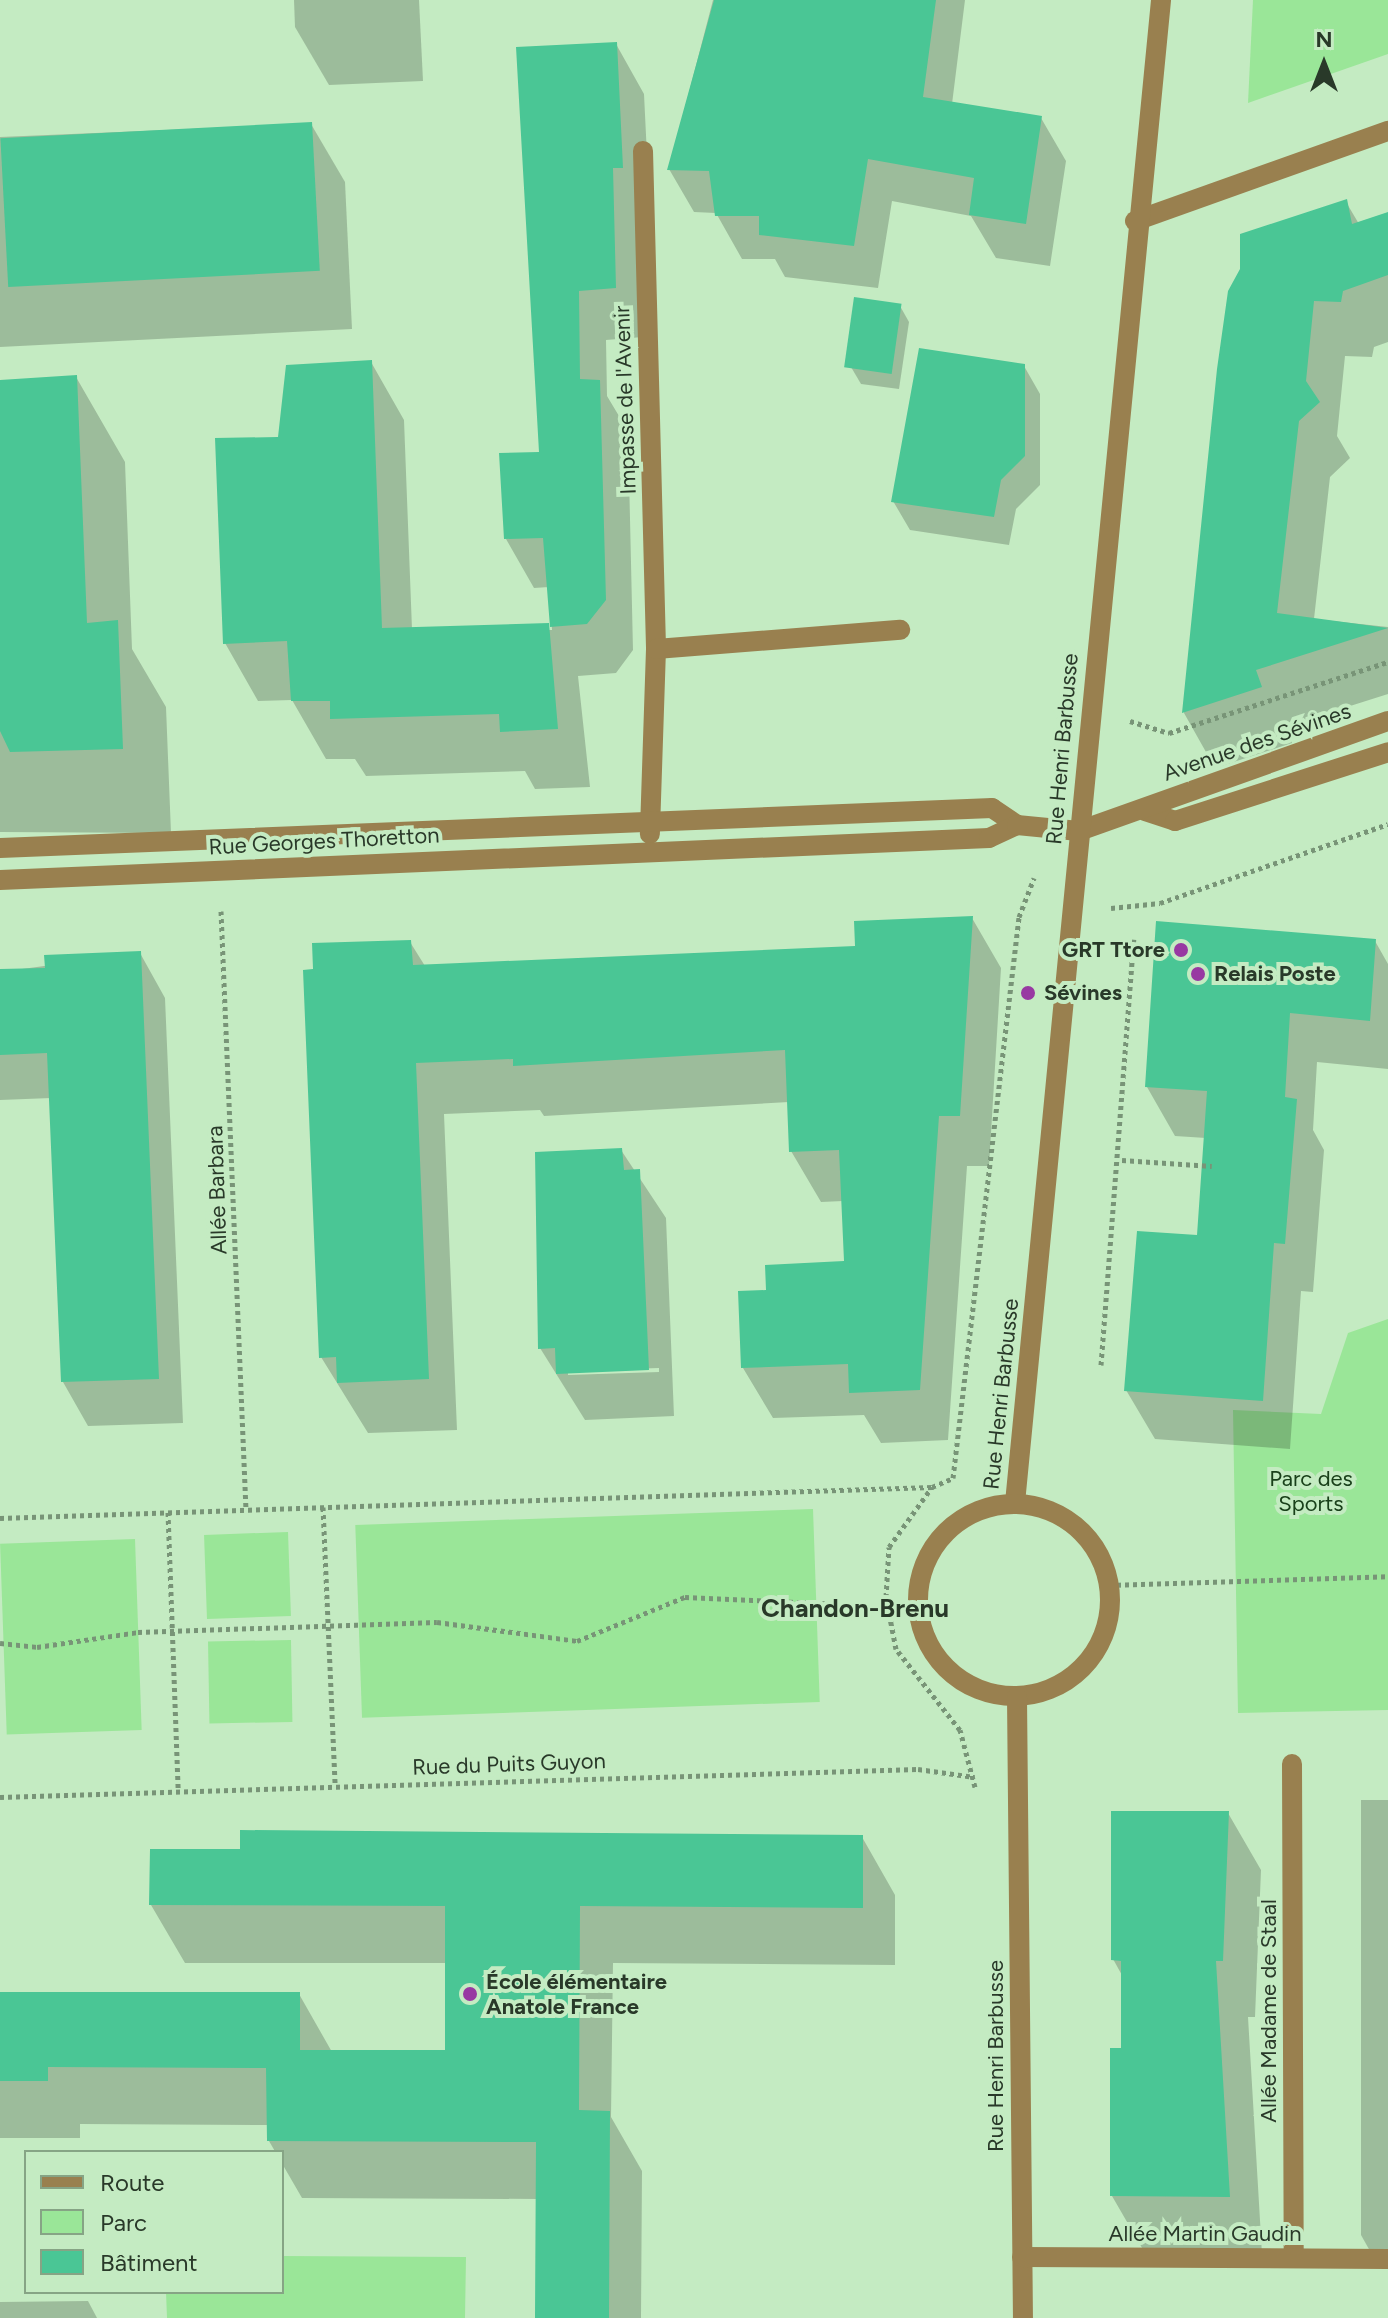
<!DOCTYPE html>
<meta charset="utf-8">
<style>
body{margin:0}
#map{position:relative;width:1388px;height:2318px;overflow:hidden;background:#c4ebc2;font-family:Figtree,sans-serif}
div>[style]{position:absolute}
.green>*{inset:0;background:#9ae698;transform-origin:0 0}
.shadow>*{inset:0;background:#0003}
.building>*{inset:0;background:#4ac695;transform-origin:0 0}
.path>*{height:5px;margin-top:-2.5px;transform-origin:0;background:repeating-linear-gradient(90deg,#789477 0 4px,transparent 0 8px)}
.minor>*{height:20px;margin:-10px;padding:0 10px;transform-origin:10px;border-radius:10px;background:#99804f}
.minor>.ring{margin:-10px;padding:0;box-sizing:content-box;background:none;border:20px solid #99804f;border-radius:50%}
.dots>*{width:22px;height:22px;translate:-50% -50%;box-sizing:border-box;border:4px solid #c4ebc2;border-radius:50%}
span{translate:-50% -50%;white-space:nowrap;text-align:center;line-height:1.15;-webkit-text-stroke:8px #c4ebc2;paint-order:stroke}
.street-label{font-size:22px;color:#293929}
.poi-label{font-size:22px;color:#293929;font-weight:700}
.right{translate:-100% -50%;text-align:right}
.left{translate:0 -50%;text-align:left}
.park-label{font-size:22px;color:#19401a}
.quarter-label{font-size:26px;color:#293929;font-weight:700}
.legend{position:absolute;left:24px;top:2150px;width:260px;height:144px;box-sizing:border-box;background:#c4ebc2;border:2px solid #86a485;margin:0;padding:10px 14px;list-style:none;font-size:24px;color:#293929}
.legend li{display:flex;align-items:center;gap:16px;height:40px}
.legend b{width:40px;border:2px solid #86a485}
.north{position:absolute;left:1284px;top:24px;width:80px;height:80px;-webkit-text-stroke:6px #c4ebc2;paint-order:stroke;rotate:0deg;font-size:22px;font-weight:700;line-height:32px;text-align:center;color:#293929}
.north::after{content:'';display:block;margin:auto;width:28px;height:36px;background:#293929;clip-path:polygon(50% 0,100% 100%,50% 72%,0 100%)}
</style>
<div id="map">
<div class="green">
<i style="clip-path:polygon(1253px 0,1388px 0,1388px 54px,1248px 103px)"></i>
<i style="clip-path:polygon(1388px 1319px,1388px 1710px,1238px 1713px,1233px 1410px,1321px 1414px,1348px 1333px)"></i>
<i style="left:813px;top:1509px;width:193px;height:458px;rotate:88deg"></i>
<i style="left:288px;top:1532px;width:84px;height:84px;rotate:88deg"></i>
<i style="left:135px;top:1539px;width:191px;height:135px;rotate:88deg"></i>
<i style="left:291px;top:1640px;width:82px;height:83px;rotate:89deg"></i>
<i style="clip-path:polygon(282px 2256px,466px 2257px,465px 2318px,167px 2318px,166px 2292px,282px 2292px)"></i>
</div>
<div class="shadow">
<i style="clip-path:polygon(294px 0,419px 0,423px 81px,329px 85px,295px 27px)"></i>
<i style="clip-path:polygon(713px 0,965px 0,952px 104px,1041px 118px,1066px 161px,1050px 266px,996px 258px,971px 216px,892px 201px,878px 288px,785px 277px,775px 259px,742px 259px,716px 213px,694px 212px,669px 169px)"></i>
<i style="clip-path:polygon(616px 44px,644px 94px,650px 217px,643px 337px,606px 340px,607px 396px,628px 431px,633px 650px,616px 673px,578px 676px,590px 787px,535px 789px,525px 771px,366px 776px,355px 759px,326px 759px,292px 700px,258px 701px,225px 643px,280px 439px,371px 362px,404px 420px,412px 629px,552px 630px,549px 587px,534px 588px,506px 539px,542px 454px)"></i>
<i style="clip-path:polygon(311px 124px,345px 182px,352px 329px,0 347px,0 137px)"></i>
<i style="clip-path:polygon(1346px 202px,1359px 224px,1388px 214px,1388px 342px,1374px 347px,1372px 357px,1345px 356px,1337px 436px,1350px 458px,1330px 477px,1314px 619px,1388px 627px,1388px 694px,1287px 726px,1292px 743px,1215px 768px,1184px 713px,1219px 369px)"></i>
<i style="clip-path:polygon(900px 306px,909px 322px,899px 389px,861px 384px,851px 367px)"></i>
<i style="clip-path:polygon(1024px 366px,1040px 394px,1040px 485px,1016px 509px,1009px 545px,910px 530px,893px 501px)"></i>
<i style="clip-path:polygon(76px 377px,125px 462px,132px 649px,166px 707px,171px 833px,0 832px,0 382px)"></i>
<i style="clip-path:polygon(972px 918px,1001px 968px,989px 1166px,967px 1166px,948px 1440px,881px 1443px,864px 1415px,773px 1418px,743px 1368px,768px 1292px,846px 1262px,843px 1201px,821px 1202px,791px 1151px,789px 1102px,544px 1116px,540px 1110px,444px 1114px,457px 1430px,368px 1433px,321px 1357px,410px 942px,425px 966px,857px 948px)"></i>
<i style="clip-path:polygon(1375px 941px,1388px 964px,1388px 1069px,1317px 1062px,1313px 1130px,1324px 1150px,1313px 1292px,1301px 1291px,1290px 1449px,1155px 1439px,1126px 1390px,1199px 1237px,1206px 1138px,1175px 1136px,1147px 1087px)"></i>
<i style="clip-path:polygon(140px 953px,165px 998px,183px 1423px,88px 1426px,63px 1382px,51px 1098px,0 1100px,0 972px)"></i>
<i style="clip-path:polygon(evenodd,621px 1150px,666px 1218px,674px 1416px,585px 1420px,540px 1348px,621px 1150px,659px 1368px,659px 1372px,568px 1375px,568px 1371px,659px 1368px)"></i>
<i style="clip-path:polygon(1361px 1800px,1388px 1800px,1388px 2267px,1379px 2267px,1361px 2235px)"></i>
<i style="clip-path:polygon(1228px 1813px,1261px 1870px,1255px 2017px,1248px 2017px,1262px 2254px,1145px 2253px,1112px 2196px,1123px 2050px,1123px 1977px,1113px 1959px)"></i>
<i style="clip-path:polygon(862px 1837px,895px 1895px,895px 1965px,613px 1963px,611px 2117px,642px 2171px,641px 2318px,537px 2318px,538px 2199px,302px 2198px,269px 2141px,269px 2125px,80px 2124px,80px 2138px,0 2138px,0 1994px,299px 1994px,332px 2052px,447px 2052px,447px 1963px,185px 1963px,151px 1905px)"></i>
<i style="clip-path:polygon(88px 2301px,97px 2318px,0 2318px,0 2302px)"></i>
</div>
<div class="building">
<i style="clip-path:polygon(714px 0,936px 0,923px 97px,1042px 116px,1026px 224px,969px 215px,974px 178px,868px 159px,854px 246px,759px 235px,759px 216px,715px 216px,709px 171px,667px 170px)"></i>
<i style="clip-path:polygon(617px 42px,623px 168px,613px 168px,616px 288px,579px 291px,580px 379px,600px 380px,606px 600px,587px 624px,550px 627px,543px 538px,504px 539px,499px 453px,539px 452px,516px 47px)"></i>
<i style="left:312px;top:122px;width:149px;height:312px;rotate:87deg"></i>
<i style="clip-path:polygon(1347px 199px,1352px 224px,1388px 212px,1388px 275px,1343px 291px,1341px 302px,1314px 301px,1306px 381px,1320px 402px,1299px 421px,1277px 613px,1388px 628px,1256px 670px,1262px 687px,1182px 713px,1217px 369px,1228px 291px,1240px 269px,1240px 234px)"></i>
<i style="left:854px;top:297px;width:48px;height:71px;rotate:8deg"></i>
<i style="clip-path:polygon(919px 348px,1025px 364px,1025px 456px,1001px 480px,994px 517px,891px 502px)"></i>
<i style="clip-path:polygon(372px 360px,382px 628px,549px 623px,558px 729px,500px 732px,499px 714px,330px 719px,330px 701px,291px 701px,287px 641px,223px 644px,215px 438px,278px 437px,286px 365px)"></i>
<i style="clip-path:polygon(77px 375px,87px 623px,118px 620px,123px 749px,10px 752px,0 731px,0 380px)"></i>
<i style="clip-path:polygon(973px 916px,960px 1116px,939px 1116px,920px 1390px,849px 1393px,848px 1364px,741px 1368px,738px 1291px,766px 1290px,765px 1265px,844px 1261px,839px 1150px,789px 1152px,785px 1050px,513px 1066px,513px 1059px,416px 1063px,429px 1379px,337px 1383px,336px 1357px,319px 1358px,303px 970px,313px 969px,312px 943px,411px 940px,413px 965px,460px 963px,855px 946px,854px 921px)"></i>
<i style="clip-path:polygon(1156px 921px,1376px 939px,1370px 1021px,1290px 1013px,1285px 1097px,1297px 1099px,1285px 1244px,1274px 1243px,1263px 1401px,1124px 1391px,1137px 1231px,1197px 1235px,1207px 1091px,1145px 1087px)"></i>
<i style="clip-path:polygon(141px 951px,159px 1379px,61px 1382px,47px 1053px,0 1055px,0 969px,45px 968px,44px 955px)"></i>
<i style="clip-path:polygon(622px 1148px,624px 1170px,640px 1169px,649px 1370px,556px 1374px,555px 1348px,538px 1349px,535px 1152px)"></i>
<i style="clip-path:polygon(1111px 1811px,1229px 1811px,1223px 1961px,1216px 1961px,1230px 2197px,1110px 2196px,1110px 2048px,1121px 2048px,1121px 1961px,1111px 1960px)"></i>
<i style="clip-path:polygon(240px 1830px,863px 1835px,863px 1908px,580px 1906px,579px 2110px,610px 2111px,609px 2318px,535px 2318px,536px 2142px,267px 2141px,266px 2068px,48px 2067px,48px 2081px,0 2081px,0 1992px,300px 1992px,300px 2050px,445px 2050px,445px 1906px,149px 1905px,150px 1849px,240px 1849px)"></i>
</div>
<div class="path">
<i style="left:1130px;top:721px;width:41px;rotate:17.1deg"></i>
<i style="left:1169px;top:733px;width:230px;rotate:-18deg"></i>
<i style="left:1111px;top:908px;width:49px;rotate:-5.8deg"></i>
<i style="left:1160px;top:903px;width:241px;rotate:-19.1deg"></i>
<i style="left:221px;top:911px;width:600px;rotate:87.61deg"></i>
<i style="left:1122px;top:1160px;width:90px;rotate:3.8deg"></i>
<i style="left:1101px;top:1365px;width:427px;rotate:-85.6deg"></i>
<i style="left:323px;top:1507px;width:278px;rotate:87.5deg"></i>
<i style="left:168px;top:1512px;width:279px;rotate:87.9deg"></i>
<i style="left:0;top:1518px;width:933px;rotate:-1.91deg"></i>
<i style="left:1109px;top:1585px;width:279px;rotate:-1.8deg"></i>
<i style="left:0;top:1643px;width:37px;rotate:6deg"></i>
<i style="left:37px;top:1647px;width:102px;rotate:-8.4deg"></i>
<i style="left:138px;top:1632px;width:299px;rotate:-1.9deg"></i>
<i style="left:437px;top:1622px;width:141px;rotate:7.7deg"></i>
<i style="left:577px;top:1641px;width:117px;rotate:-22.2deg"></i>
<i style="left:685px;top:1597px;width:157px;rotate:2.6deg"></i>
<i style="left:975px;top:1787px;width:59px;rotate:-104.7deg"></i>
<i style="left:960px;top:1730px;width:103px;rotate:-128.3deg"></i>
<i style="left:896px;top:1649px;width:53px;rotate:-100.9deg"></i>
<i style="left:886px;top:1597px;width:50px;rotate:-86.6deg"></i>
<i style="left:889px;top:1547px;width:74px;rotate:-54.4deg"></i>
<i style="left:932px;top:1487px;width:23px;rotate:-23deg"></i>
<i style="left:953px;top:1478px;width:565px;rotate:-83.29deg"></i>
<i style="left:1019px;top:917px;width:42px;rotate:-69deg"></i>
<i style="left:0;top:1797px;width:918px;rotate:-1.75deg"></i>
<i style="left:918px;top:1769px;width:57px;rotate:8.1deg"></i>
</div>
<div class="minor">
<i style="left:643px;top:151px;width:498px;rotate:88.5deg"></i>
<i style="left:656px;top:649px;width:185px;rotate:91.9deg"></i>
<i style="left:1135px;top:221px;width:269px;rotate:-19.6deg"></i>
<i style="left:656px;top:649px;width:245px;rotate:-4.5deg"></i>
<i style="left:1145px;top:811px;width:32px;rotate:18deg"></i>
<i style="left:1175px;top:821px;width:224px;rotate:-17.9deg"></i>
<i style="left:0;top:848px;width:993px;rotate:-2.31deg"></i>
<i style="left:992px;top:808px;width:30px;rotate:34deg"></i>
<i style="left:0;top:880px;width:990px;rotate:-2.43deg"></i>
<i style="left:989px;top:838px;width:31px;rotate:-25deg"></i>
<i style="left:1017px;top:825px;width:62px;rotate:5.5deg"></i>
<i style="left:1079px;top:831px;width:328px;rotate:-19.6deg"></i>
<i style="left:1015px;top:1503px;width:1510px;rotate:-84.45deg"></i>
<i class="ring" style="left:918px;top:1504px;width:172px;height:172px"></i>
<i style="left:1017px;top:1697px;width:621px;rotate:89.45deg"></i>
<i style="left:1292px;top:1764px;width:494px;rotate:89.8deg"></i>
<i style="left:1022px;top:2257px;width:366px;rotate:0.3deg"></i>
</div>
<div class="dots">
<i style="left:1181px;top:950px;background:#9839a2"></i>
<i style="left:1198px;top:974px;background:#9839a2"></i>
<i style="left:1028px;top:993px;background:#9839a2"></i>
<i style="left:470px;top:1994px;background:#9839a2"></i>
</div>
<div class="street-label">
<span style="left:625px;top:400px;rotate:-92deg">Impasse de l'Avenir</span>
<span style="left:1257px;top:742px;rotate:-19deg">Avenue des Sévines</span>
<span style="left:1062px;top:749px;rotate:-85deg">Rue Henri Barbusse</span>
<span style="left:324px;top:841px;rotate:-3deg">Rue Georges Thoretton</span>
<span style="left:217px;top:1190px;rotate:-92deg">Allée Barbara</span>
<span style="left:1001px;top:1394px;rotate:-84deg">Rue Henri Barbusse</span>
<span style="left:509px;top:1764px;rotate:-2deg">Rue du Puits Guyon</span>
<span style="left:1269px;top:2011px;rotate:-90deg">Allée Madame de Staal</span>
<span style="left:996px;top:2056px;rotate:-90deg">Rue Henri Barbusse</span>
<span style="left:1205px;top:2234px">Allée Martin Gaudin</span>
</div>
<div class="poi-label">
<span class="right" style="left:1165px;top:950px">GRT Ttore</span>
<span class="left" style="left:1214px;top:974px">Relais Poste</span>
<span class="left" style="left:1044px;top:993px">Sévines</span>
<span class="left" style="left:486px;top:1994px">École élémentaire<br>Anatole France</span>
</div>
<div class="park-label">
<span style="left:1311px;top:1491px">Parc des<br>Sports</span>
</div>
<div class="quarter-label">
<span style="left:855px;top:1609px">Chandon-Brenu</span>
</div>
<ul class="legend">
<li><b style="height:10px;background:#99804f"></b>Route</li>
<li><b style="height:22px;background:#9ae698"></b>Parc</li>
<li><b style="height:22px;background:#4ac695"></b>Bâtiment</li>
</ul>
<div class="north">N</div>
</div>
